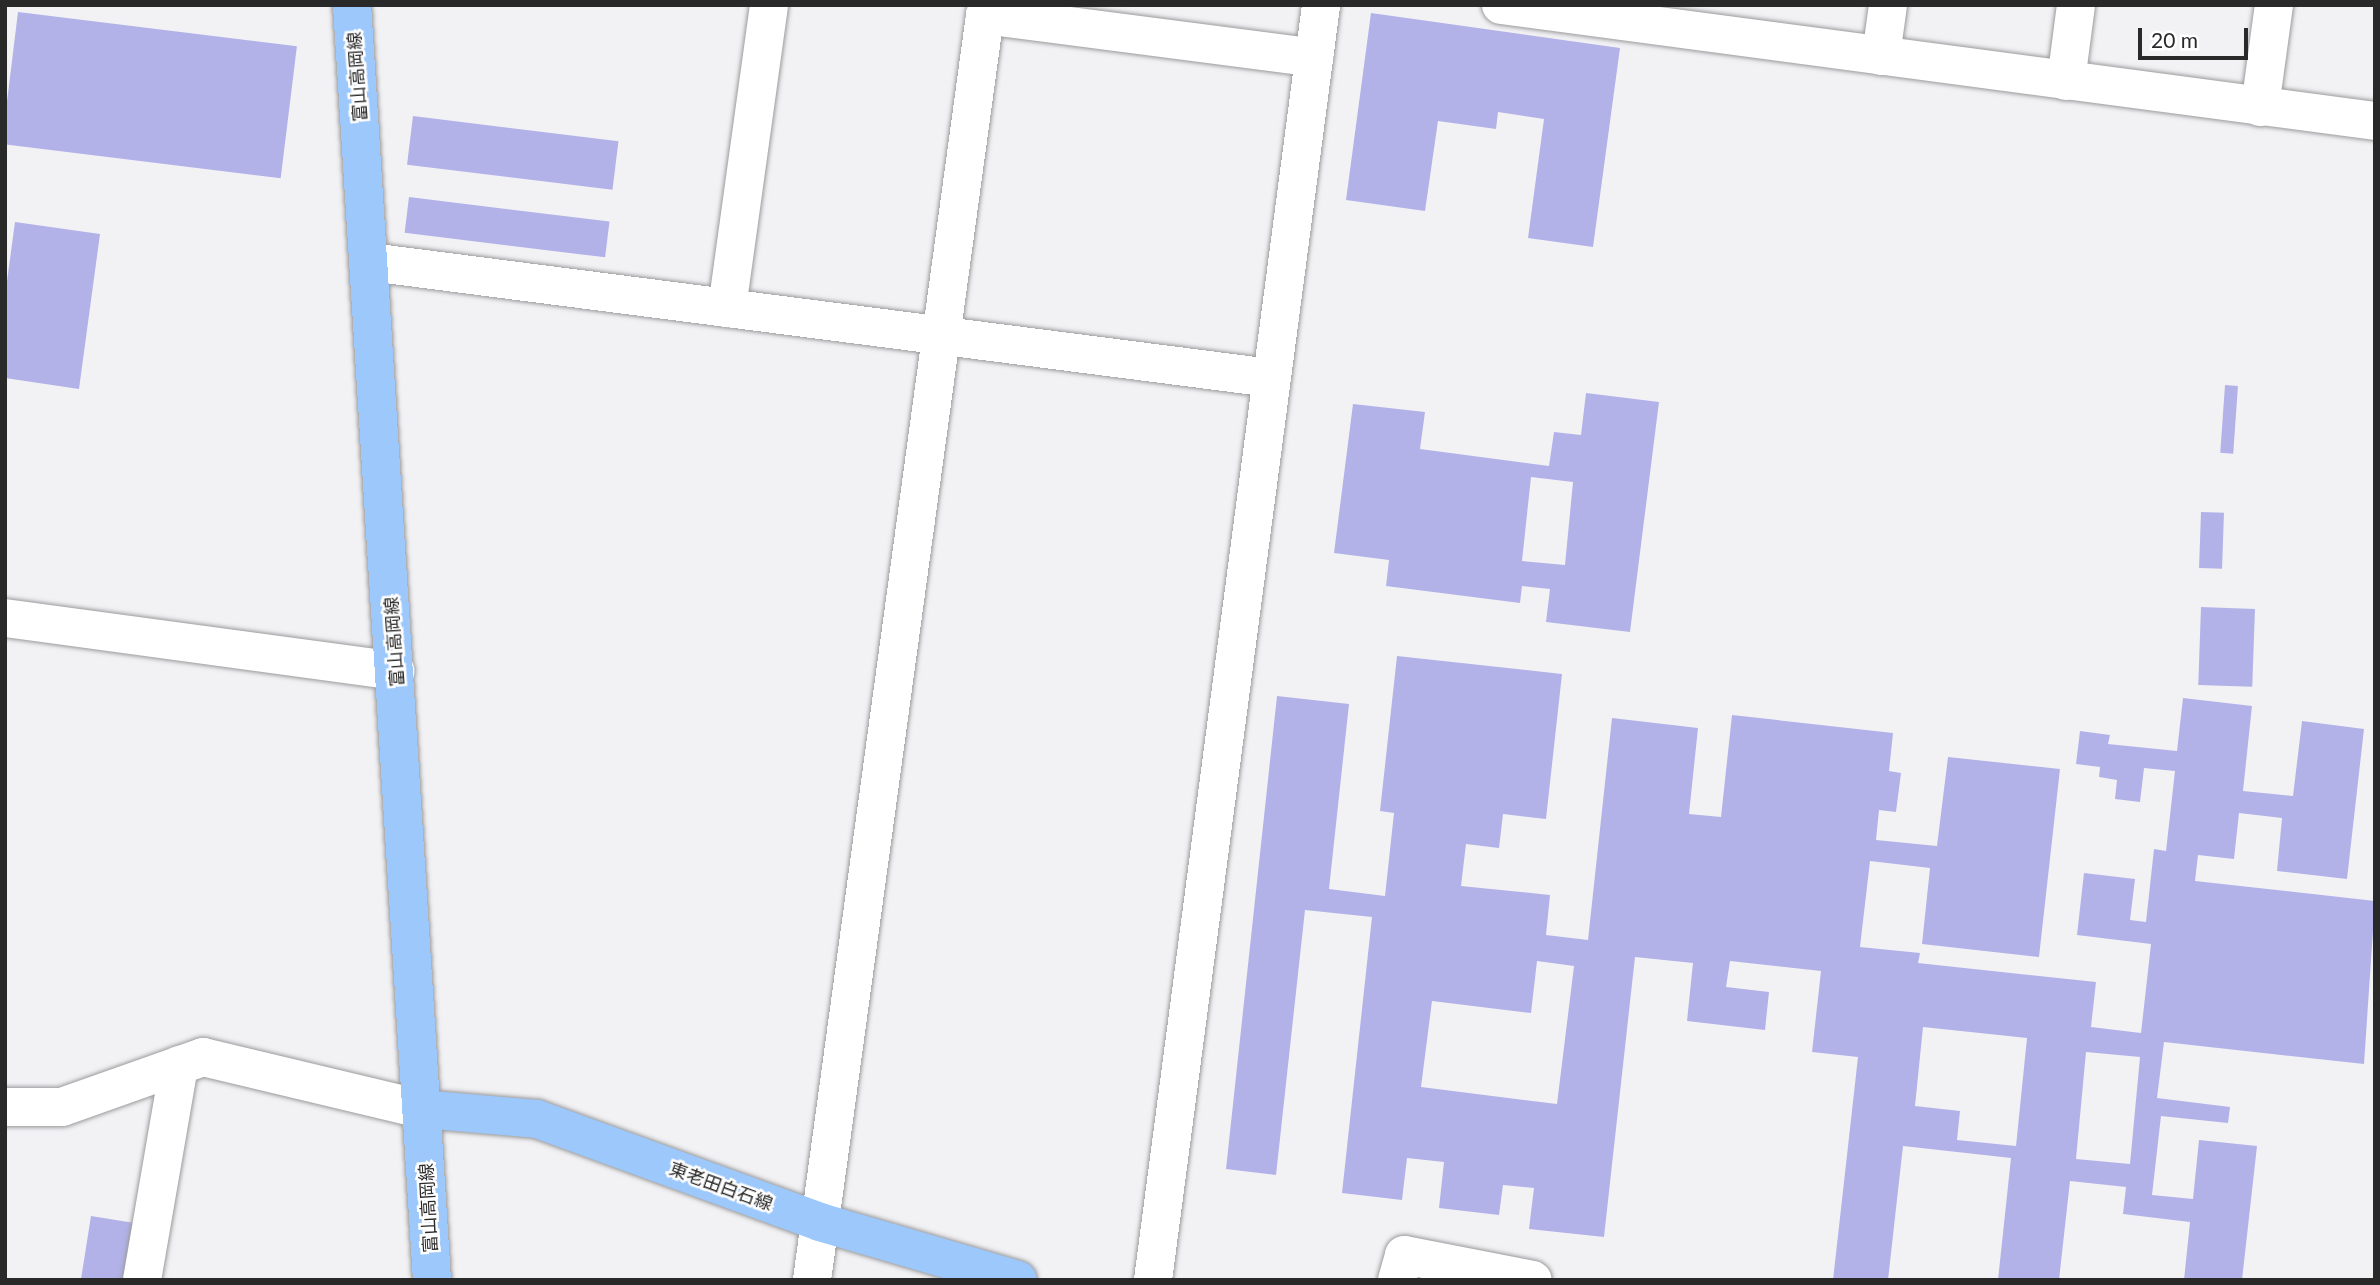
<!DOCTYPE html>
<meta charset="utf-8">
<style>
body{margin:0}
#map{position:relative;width:2380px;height:1285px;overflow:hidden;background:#f2f2f5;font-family:Lato,"Noto Sans JP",sans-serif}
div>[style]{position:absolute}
.building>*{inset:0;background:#b2b2e9;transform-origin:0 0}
.roads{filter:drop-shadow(0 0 2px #9b9b9d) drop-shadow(0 0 2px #9b9b9d)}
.minor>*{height:38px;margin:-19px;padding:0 19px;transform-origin:19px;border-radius:19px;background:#fff}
.major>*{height:38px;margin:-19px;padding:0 19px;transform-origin:19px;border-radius:19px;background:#9dc8fb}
span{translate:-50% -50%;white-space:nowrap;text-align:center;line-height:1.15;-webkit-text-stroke:5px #fff;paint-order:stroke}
.street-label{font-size:18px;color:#29292a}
.frame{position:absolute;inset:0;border:7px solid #29292a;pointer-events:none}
.scale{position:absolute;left:2138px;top:28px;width:110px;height:32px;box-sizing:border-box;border:4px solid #29292a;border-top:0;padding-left:9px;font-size:21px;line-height:24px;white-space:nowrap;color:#29292a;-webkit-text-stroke:5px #fff;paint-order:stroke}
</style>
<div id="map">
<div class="building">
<i style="left:18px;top:12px;width:281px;height:133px;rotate:7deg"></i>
<i style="clip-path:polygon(1371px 13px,1620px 48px,1593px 247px,1528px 238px,1544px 119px,1498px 112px,1496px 129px,1438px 121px,1425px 211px,1346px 200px)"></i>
<i style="left:413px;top:116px;width:207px;height:49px;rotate:7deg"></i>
<i style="left:409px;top:197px;width:202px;height:36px;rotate:7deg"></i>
<i style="clip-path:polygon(15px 222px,100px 234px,79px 389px,5px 378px,5px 296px)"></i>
<i style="left:2225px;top:385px;width:13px;height:68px;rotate:4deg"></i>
<i style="clip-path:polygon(evenodd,1586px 393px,1659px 402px,1630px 632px,1546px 622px,1550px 589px,1522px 586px,1520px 603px,1386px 586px,1389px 560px,1334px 553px,1353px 404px,1425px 412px,1420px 449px,1549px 466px,1554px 432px,1581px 435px,1586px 393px,1531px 477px,1573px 482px,1565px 565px,1522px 561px,1531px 477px)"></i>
<i style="left:2201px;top:512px;width:23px;height:56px;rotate:2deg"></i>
<i style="left:2201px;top:607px;width:54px;height:78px;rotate:2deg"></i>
<i style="clip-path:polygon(evenodd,1397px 656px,1562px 674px,1546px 819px,1503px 814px,1499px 848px,1466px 844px,1461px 886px,1550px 895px,1546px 935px,1588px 940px,1612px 718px,1698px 728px,1689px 814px,1721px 817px,1732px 715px,1893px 733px,1889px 771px,1901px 773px,1896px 812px,1879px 810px,1876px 840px,1937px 846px,1948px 757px,2060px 769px,2039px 957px,1922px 944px,1930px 868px,1870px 861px,1860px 947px,1920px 953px,1918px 963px,2096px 982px,2091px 1027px,2141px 1033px,2151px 944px,2077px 935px,2084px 873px,2135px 879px,2130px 920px,2146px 922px,2154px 849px,2166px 851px,2175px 771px,2144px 768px,2140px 802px,2115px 799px,2117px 780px,2099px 777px,2100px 767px,2076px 764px,2080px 731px,2110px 735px,2108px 744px,2177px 751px,2183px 698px,2252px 706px,2243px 791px,2293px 796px,2302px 721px,2364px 729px,2347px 879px,2277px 871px,2282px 818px,2239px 813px,2234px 859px,2198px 855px,2195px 881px,2375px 901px,2364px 1064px,2164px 1042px,2157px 1098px,2230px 1107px,2228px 1123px,2161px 1116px,2152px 1195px,2193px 1199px,2199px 1140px,2257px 1146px,2242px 1280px,2184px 1280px,2190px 1222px,2123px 1214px,2126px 1187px,2070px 1181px,2059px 1280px,1998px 1280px,2011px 1158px,1903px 1146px,1888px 1280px,1833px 1280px,1858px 1057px,1812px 1052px,1821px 971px,1730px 961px,1726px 987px,1769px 992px,1765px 1030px,1687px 1021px,1693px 963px,1635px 957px,1604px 1237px,1529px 1229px,1534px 1188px,1503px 1185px,1499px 1215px,1439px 1208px,1444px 1162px,1407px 1158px,1402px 1200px,1342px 1193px,1372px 917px,1305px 910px,1276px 1175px,1226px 1169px,1277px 696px,1349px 704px,1329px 889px,1385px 896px,1394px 813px,1380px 811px,1397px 656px,1537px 961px,1574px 966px,1557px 1104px,1421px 1087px,1432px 1001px,1531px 1013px,1537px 961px,1397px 656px,1923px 1027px,2027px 1038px,2016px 1146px,1957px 1140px,1960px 1111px,1915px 1106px,1923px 1027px,1397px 656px,2086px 1052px,2140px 1057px,2130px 1164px,2076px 1159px,2086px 1052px)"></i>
<i style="left:91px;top:1216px;width:44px;height:65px;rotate:9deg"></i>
</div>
<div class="roads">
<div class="minor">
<i style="left:1501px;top:5px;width:882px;rotate:7.56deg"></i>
<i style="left:1881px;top:56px;width:51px;rotate:-82.2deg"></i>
<i style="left:2066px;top:81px;width:77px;rotate:-82.5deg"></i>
<i style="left:2260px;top:107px;width:103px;rotate:-82.2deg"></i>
<i style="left:370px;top:262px;width:908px;rotate:7.34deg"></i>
<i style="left:727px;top:308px;width:306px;rotate:-82.1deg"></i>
<i style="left:5px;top:618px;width:394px;rotate:7.7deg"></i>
<i style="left:5px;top:1107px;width:57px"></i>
<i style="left:62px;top:1107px;width:150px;rotate:-19.5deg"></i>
<i style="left:203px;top:1057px;width:225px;rotate:13.4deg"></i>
<i style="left:142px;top:1280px;width:218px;rotate:-80.2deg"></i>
<i style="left:812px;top:1280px;width:1277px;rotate:-82.21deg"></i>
<i style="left:985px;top:15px;width:332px;rotate:7.4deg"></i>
<i style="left:1153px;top:1280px;width:1286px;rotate:-82.49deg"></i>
<i style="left:1397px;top:1280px;width:26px;rotate:-74deg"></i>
<i style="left:1404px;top:1255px;width:131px;rotate:11deg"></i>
</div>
<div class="major">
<i style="left:352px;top:5px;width:1278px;rotate:86.41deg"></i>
<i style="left:422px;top:1109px;width:115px;rotate:5deg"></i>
<i style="left:537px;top:1119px;width:301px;rotate:20deg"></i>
<i style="left:820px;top:1222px;width:206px;rotate:16.3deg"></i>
</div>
</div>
<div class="street-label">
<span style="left:357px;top:77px;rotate:-94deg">富山高岡線</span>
<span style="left:394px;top:642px;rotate:-94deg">富山高岡線</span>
<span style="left:721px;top:1186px;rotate:20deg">東老田白石線</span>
<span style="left:428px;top:1208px;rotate:-93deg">富山高岡線</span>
</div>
<div class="frame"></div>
<div class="scale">20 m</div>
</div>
